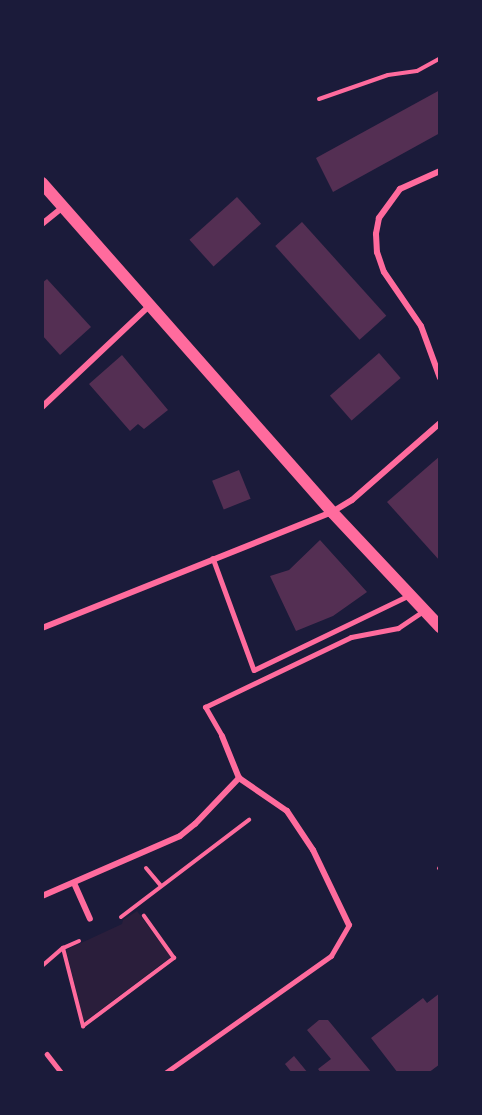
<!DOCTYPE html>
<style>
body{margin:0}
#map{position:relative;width:482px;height:1115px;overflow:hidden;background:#1b1b3a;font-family:"IBM Plex Sans",sans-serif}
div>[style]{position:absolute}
.green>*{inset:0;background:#2a1e3b}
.building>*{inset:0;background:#542f53;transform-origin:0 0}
.path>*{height:4px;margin:-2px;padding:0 2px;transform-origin:2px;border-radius:2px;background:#ff6b9d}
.service>*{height:4.5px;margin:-2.25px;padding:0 2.25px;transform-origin:2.25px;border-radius:2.25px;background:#ff6b9d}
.pedestrian>*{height:5px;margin:-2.5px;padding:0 2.5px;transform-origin:2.5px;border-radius:2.5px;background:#ff6b9d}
.minor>*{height:6px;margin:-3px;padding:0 3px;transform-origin:3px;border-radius:3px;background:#ff6b9d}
.secondary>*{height:12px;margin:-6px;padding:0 6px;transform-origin:6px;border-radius:6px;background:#ff6b9d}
span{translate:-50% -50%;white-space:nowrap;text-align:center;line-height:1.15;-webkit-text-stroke:4.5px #1b1b3a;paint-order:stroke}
.frame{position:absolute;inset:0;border:44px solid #1b1b3a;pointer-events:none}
</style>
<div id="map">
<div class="green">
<i style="clip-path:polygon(137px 911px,171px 957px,84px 1022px,66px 950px,122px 924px,123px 920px)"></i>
</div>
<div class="building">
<i style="clip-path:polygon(440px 90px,440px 133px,333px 192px,316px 158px)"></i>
<i style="left:237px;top:197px;width:36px;height:64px;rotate:48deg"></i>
<i style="left:302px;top:222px;width:126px;height:36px;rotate:48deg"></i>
<i style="clip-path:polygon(47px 279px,91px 327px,60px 355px,42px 335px,42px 283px)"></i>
<i style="left:379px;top:353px;width:33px;height:65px;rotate:49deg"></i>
<i style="clip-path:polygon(122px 355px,168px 410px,144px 429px,138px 424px,130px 431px,89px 384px)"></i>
<i style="clip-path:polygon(440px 456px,440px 561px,387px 502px)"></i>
<i style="left:239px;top:470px;width:31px;height:29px;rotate:68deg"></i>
<i style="clip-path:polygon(320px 540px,367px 592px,333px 616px,296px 631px,270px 576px,289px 570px)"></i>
<i style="clip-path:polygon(440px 993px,440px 1064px,428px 1073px,398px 1073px,371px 1038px,423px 998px,427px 1003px)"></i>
<i style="clip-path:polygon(319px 1020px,328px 1020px,372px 1073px,321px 1073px,318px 1069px,331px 1059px,307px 1030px)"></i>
<i style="clip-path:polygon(294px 1056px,308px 1073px,292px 1073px,285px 1064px)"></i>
</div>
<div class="path">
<i style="left:319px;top:99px;width:73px;rotate:-19.2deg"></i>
<i style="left:388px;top:75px;width:29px;rotate:-8deg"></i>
<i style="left:417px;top:71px;width:26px;rotate:-29deg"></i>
<i style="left:146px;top:868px;width:23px;rotate:50deg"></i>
<i style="left:121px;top:917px;width:161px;rotate:-37.2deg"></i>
<i style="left:79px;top:941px;width:17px;rotate:156deg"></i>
<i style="left:63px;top:948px;width:81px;rotate:75.6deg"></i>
<i style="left:83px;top:1026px;width:114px;rotate:-36.8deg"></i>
<i style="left:174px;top:958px;width:52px;rotate:-125.5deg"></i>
<i style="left:42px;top:966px;width:28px;rotate:-41deg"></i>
</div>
<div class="service">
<i style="left:213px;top:558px;width:119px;rotate:69.9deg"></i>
<i style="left:254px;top:670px;width:171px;rotate:-25.7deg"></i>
<i style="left:439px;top:868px;width:1px;rotate:-45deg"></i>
<i style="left:47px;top:1054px;width:24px;rotate:52deg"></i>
<i style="left:165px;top:1073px;width:203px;rotate:-35.2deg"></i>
<i style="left:331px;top:956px;width:36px;rotate:-60deg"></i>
</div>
<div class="pedestrian">
<i style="left:222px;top:736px;width:34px;rotate:-120deg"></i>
<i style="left:205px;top:707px;width:162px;rotate:-25.6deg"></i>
<i style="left:351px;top:637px;width:48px;rotate:-10.8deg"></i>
<i style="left:398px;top:628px;width:30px;rotate:-34deg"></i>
</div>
<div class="minor">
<i style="left:440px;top:171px;width:44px;rotate:155.8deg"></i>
<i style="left:400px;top:189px;width:36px;rotate:126deg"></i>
<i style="left:379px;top:218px;width:16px;rotate:101deg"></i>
<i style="left:376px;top:234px;width:18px;rotate:87deg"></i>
<i style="left:377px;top:252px;width:21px;rotate:71deg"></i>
<i style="left:384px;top:272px;width:65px;rotate:55.6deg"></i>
<i style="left:421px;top:326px;width:55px;rotate:69.9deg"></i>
<i style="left:42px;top:224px;width:27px;rotate:-39deg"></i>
<i style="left:42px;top:407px;width:147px;rotate:-43.3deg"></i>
<i style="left:42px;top:628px;width:312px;rotate:-21.8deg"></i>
<i style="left:332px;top:512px;width:23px;rotate:-31deg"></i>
<i style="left:352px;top:500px;width:117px;rotate:-41.2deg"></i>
<i style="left:222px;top:736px;width:45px;rotate:68deg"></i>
<i style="left:239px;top:778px;width:58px;rotate:34.5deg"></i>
<i style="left:287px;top:811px;width:47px;rotate:56.3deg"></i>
<i style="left:313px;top:850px;width:83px;rotate:64.4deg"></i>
<i style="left:74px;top:883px;width:39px;rotate:66deg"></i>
<i style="left:42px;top:896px;width:150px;rotate:-23.5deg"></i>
<i style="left:180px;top:836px;width:19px;rotate:-39deg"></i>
<i style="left:195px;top:824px;width:64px;rotate:-46.3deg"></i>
</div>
<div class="secondary">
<i style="left:42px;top:183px;width:439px;rotate:48.6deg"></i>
<i style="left:332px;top:512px;width:158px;rotate:46.8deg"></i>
</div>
<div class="frame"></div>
</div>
